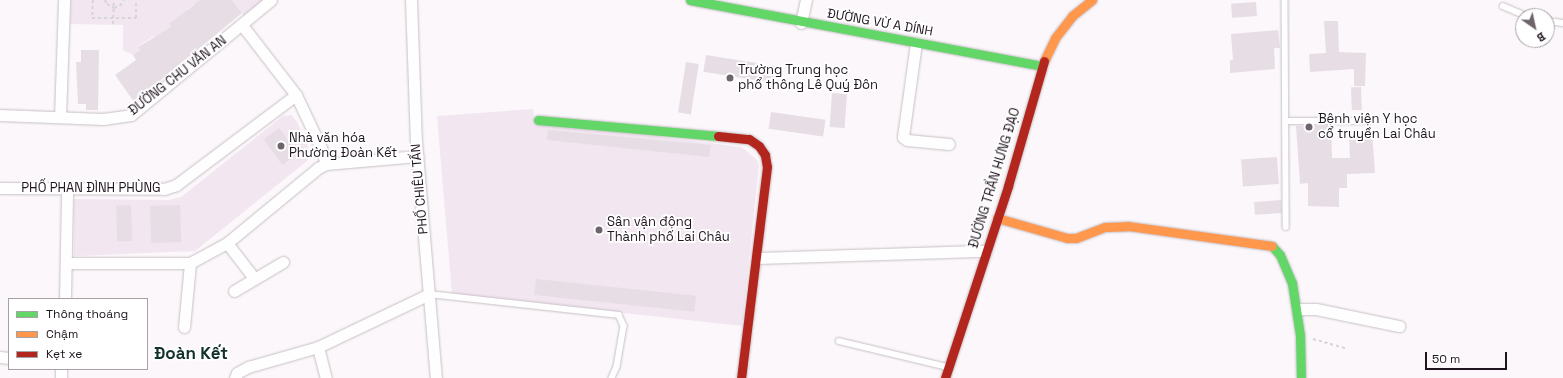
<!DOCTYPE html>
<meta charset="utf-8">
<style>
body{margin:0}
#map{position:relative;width:1563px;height:378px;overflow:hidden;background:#fbf7fa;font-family:"Space Grotesk",sans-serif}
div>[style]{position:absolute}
.green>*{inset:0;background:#f2e6f1}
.building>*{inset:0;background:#e6dee4;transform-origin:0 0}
.path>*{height:2px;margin-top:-1px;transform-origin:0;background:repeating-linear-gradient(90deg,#d6d5d6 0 3px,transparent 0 6px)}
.roads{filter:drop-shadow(0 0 1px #c7c0c6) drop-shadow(0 0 1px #c7c0c6)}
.lane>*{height:5.5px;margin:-2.75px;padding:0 2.75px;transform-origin:2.75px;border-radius:2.75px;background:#fefefe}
.street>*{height:11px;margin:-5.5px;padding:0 5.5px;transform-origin:5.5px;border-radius:5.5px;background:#fefefe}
.fast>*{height:9px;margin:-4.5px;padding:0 4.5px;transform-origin:4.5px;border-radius:4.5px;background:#63d668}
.slow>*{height:9px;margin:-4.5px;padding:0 4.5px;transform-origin:4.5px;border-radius:4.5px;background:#ff974d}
.jam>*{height:9px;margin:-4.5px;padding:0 4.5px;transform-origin:4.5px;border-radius:4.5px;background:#b3261e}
.dots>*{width:11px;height:11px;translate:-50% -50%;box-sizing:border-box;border:2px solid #fff;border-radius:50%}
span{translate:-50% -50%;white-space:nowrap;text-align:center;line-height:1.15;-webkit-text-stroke:3.5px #fff;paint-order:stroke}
.street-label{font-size:13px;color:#20151f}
.poi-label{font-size:13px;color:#20151f}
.left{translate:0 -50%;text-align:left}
.district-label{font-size:17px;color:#13322b;font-weight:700}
.legend{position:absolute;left:8px;top:298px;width:140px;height:72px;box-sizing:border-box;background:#fff;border:1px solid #a6a1a5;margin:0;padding:5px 7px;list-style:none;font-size:12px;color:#20151f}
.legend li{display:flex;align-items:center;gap:8px;height:20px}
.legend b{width:20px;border:1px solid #a6a1a5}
.north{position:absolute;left:1515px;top:8px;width:40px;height:40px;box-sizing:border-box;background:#fff;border:1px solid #a6a1a5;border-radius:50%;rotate:146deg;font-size:11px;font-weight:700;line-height:16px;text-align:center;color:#20151f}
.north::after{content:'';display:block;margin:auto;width:14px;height:18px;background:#6d646c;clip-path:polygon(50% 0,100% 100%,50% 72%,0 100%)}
.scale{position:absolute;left:1425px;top:352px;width:82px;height:18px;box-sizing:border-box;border:2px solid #20151f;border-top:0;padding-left:5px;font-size:12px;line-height:14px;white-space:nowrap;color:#20151f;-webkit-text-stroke:3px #fff;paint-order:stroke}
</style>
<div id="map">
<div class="green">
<i style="clip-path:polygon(71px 0,203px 0,197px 8px,194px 4px,187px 9px,198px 24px,175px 20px,169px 24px,171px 27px,159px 43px,154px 36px,138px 46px,140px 50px,133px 55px,123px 50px,123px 25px,70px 24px)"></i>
<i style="clip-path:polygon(232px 0,264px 0,244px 16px)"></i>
<i style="clip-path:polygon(533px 109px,535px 122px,741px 147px,756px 159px,759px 165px,742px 326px,452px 294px,437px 116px)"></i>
<i style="clip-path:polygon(291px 115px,297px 122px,309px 149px,307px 161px,195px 251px,74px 256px,74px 199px,169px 200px,181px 197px,283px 116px)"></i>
</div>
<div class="building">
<i style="clip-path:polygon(200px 0,232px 0,242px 13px,134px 102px,115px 75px,136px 60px,133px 55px,140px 50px,138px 47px,171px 27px,169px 24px)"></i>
<i style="left:1256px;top:2px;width:14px;height:25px;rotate:86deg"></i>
<i style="clip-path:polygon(1324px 21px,1338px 21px,1339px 52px,1366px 53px,1365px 86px,1354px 86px,1354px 69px,1310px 72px,1309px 54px,1326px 53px)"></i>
<i style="clip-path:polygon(1278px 30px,1280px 48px,1274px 48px,1275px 69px,1230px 73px,1230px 60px,1233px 60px,1231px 34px)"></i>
<i style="clip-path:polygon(81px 50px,99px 50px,98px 110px,86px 110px,86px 104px,78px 104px,76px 62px,81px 62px)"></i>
<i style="left:706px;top:55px;width:73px;height:17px;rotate:9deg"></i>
<i style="left:686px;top:62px;width:13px;height:51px;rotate:9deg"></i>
<i style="left:1361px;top:87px;width:23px;height:10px;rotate:88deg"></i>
<i style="left:832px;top:93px;width:15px;height:34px;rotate:4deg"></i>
<i style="left:771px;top:112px;width:55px;height:17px;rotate:8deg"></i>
<i style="clip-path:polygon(1331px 125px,1332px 158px,1350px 158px,1349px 133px,1372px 131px,1375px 173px,1347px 174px,1347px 188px,1339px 188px,1339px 207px,1308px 206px,1308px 183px,1300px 184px,1296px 126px)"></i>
<i style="left:279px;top:128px;width:32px;height:19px;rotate:54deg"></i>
<i style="clip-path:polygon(548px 130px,711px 145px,709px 157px,547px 140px)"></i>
<i style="left:1277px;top:157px;width:27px;height:36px;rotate:86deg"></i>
<i style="left:1281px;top:200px;width:13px;height:27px;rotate:86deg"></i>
<i style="left:131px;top:205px;width:36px;height:15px;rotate:88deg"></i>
<i style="left:180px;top:205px;width:37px;height:30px;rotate:88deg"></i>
<i style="left:536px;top:279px;width:161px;height:16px;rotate:6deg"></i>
</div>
<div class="path">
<i style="left:93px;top:0;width:18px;rotate:93deg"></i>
<i style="left:92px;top:18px;width:44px"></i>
<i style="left:136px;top:18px;width:18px;rotate:-90deg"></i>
<i style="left:105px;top:0;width:4px;rotate:63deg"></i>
<i style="left:107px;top:4px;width:8px;rotate:30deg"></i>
<i style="left:114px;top:8px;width:6px;rotate:-18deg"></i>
<i style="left:120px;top:6px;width:7px;rotate:-56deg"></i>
<i style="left:113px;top:24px;width:24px;rotate:-88deg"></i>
<i style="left:1313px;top:339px;width:35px;rotate:16deg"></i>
</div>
<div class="roads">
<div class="lane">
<i style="left:1285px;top:0;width:227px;rotate:89.7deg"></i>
<i style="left:1503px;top:6px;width:25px;rotate:23deg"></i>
<i style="left:1547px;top:21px;width:16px;rotate:7deg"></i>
<i style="left:1286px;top:121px;width:84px"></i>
<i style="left:429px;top:294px;width:191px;rotate:6.3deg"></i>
<i style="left:619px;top:315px;width:12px;rotate:66deg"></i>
<i style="left:624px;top:326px;width:42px;rotate:99.7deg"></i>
<i style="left:617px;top:367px;width:12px;rotate:114deg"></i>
<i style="left:839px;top:341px;width:111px;rotate:13.5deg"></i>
</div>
<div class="street">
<i style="left:411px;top:0;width:141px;rotate:88deg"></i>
<i style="left:416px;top:141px;width:238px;rotate:85.2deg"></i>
<i style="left:801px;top:23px;width:24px;rotate:-78deg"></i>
<i style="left:242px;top:25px;width:88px;rotate:52.4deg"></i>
<i style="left:296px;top:95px;width:59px;rotate:64.7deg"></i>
<i style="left:321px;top:148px;width:17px;rotate:73deg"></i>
<i style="left:916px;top:43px;width:95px;rotate:97.9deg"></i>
<i style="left:903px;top:137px;width:5px;rotate:37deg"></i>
<i style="left:907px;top:140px;width:42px;rotate:5.4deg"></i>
<i style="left:0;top:115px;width:103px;rotate:2.2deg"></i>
<i style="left:103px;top:119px;width:28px;rotate:-8deg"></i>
<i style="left:131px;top:115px;width:181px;rotate:-39.4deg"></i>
<i style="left:60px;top:117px;width:117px;rotate:-88deg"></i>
<i style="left:0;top:188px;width:164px;rotate:0.3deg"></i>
<i style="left:164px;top:189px;width:13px;rotate:-18deg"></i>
<i style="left:176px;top:185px;width:150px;rotate:-36.9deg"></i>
<i style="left:227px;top:243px;width:44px;rotate:52.4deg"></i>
<i style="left:757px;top:258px;width:229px;rotate:-1.8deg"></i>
<i style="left:67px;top:263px;width:123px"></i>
<i style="left:190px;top:263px;width:42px;rotate:-28.4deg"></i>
<i style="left:227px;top:243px;width:118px;rotate:-39.5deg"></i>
<i style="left:318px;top:168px;width:9px;rotate:-27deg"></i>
<i style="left:326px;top:164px;width:92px;rotate:-5deg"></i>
<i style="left:234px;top:291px;width:57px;rotate:-30.6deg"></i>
<i style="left:65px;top:299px;width:109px;rotate:-88.9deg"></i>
<i style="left:1297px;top:309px;width:19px"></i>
<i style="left:1316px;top:309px;width:85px;rotate:11.6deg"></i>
<i style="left:184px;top:327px;width:64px;rotate:-84.6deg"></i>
<i style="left:318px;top:347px;width:32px;rotate:76deg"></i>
<i style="left:0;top:357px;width:9px;rotate:6deg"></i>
<i style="left:61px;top:369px;width:9px;rotate:90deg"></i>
<i style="left:235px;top:378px;width:5px;rotate:-68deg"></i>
<i style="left:237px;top:373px;width:13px;rotate:-29deg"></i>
<i style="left:248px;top:367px;width:73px;rotate:-15.9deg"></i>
<i style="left:318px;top:347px;width:123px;rotate:-25.5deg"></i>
</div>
<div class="fast">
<i style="left:690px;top:0;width:358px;rotate:10.6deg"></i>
<i style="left:538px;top:120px;width:181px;rotate:5.1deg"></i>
<i style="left:1272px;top:246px;width:12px;rotate:48deg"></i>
<i style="left:1280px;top:255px;width:30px;rotate:67deg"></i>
<i style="left:1292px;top:283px;width:53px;rotate:81.3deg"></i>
<i style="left:1300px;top:335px;width:43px;rotate:88.7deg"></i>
</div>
<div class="slow">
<i style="left:1044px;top:61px;width:25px;rotate:-64deg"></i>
<i style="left:1055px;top:38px;width:28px;rotate:-52deg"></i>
<i style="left:1072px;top:16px;width:26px;rotate:-39deg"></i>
<i style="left:997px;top:218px;width:73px;rotate:15.9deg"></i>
<i style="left:1067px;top:238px;width:9px"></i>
<i style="left:1076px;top:238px;width:31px;rotate:-21deg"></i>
<i style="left:1105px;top:227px;width:23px;rotate:-2deg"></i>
<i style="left:1128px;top:226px;width:145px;rotate:7.9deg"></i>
</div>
<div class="jam">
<i style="left:718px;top:136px;width:31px;rotate:6deg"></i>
<i style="left:749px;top:139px;width:12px;rotate:35deg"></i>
<i style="left:759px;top:146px;width:11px;rotate:56deg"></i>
<i style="left:765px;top:155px;width:12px;rotate:81deg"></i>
<i style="left:767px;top:167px;width:213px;rotate:97deg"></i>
<i style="left:945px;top:378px;width:202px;rotate:-71.8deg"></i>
<i style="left:1008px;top:186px;width:130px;rotate:-73.9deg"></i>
</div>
</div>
<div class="dots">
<i style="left:730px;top:78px;background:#6d646c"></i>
<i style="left:1309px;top:127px;background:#6d646c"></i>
<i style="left:281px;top:146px;background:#6d646c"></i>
<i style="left:599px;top:230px;background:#6d646c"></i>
</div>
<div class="street-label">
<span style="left:880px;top:23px;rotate:10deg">ĐƯỜNG VỪ A DÍNH</span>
<span style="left:178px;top:76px;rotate:-38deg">ĐƯỜNG CHU VĂN AN</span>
<span style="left:995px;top:178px;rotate:-73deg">ĐƯỜNG TRẦN HƯNG ĐẠO</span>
<span style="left:91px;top:188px">PHỐ PHAN ĐÌNH PHÙNG</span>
<span style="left:420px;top:189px;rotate:-95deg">PHỐ CHIÊU TẤN</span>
</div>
<div class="poi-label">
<span class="left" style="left:738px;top:78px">Trường Trung học<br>phổ thông Lê Quý Đôn</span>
<span class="left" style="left:1318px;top:127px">Bệnh viện Y học<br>cổ truyền Lai Châu</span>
<span class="left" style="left:289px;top:146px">Nhà văn hóa<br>Phường Đoàn Kết</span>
<span class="left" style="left:607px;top:230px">Sân vận động<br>Thành phố Lai Châu</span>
</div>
<div class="district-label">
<span style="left:191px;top:354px">Đoàn Kết</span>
</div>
<ul class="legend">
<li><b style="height:5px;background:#63d668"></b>Thông thoáng</li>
<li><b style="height:5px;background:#ff974d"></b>Chậm</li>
<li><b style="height:5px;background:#b3261e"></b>Kẹt xe</li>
</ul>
<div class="north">B</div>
<div class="scale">50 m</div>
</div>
